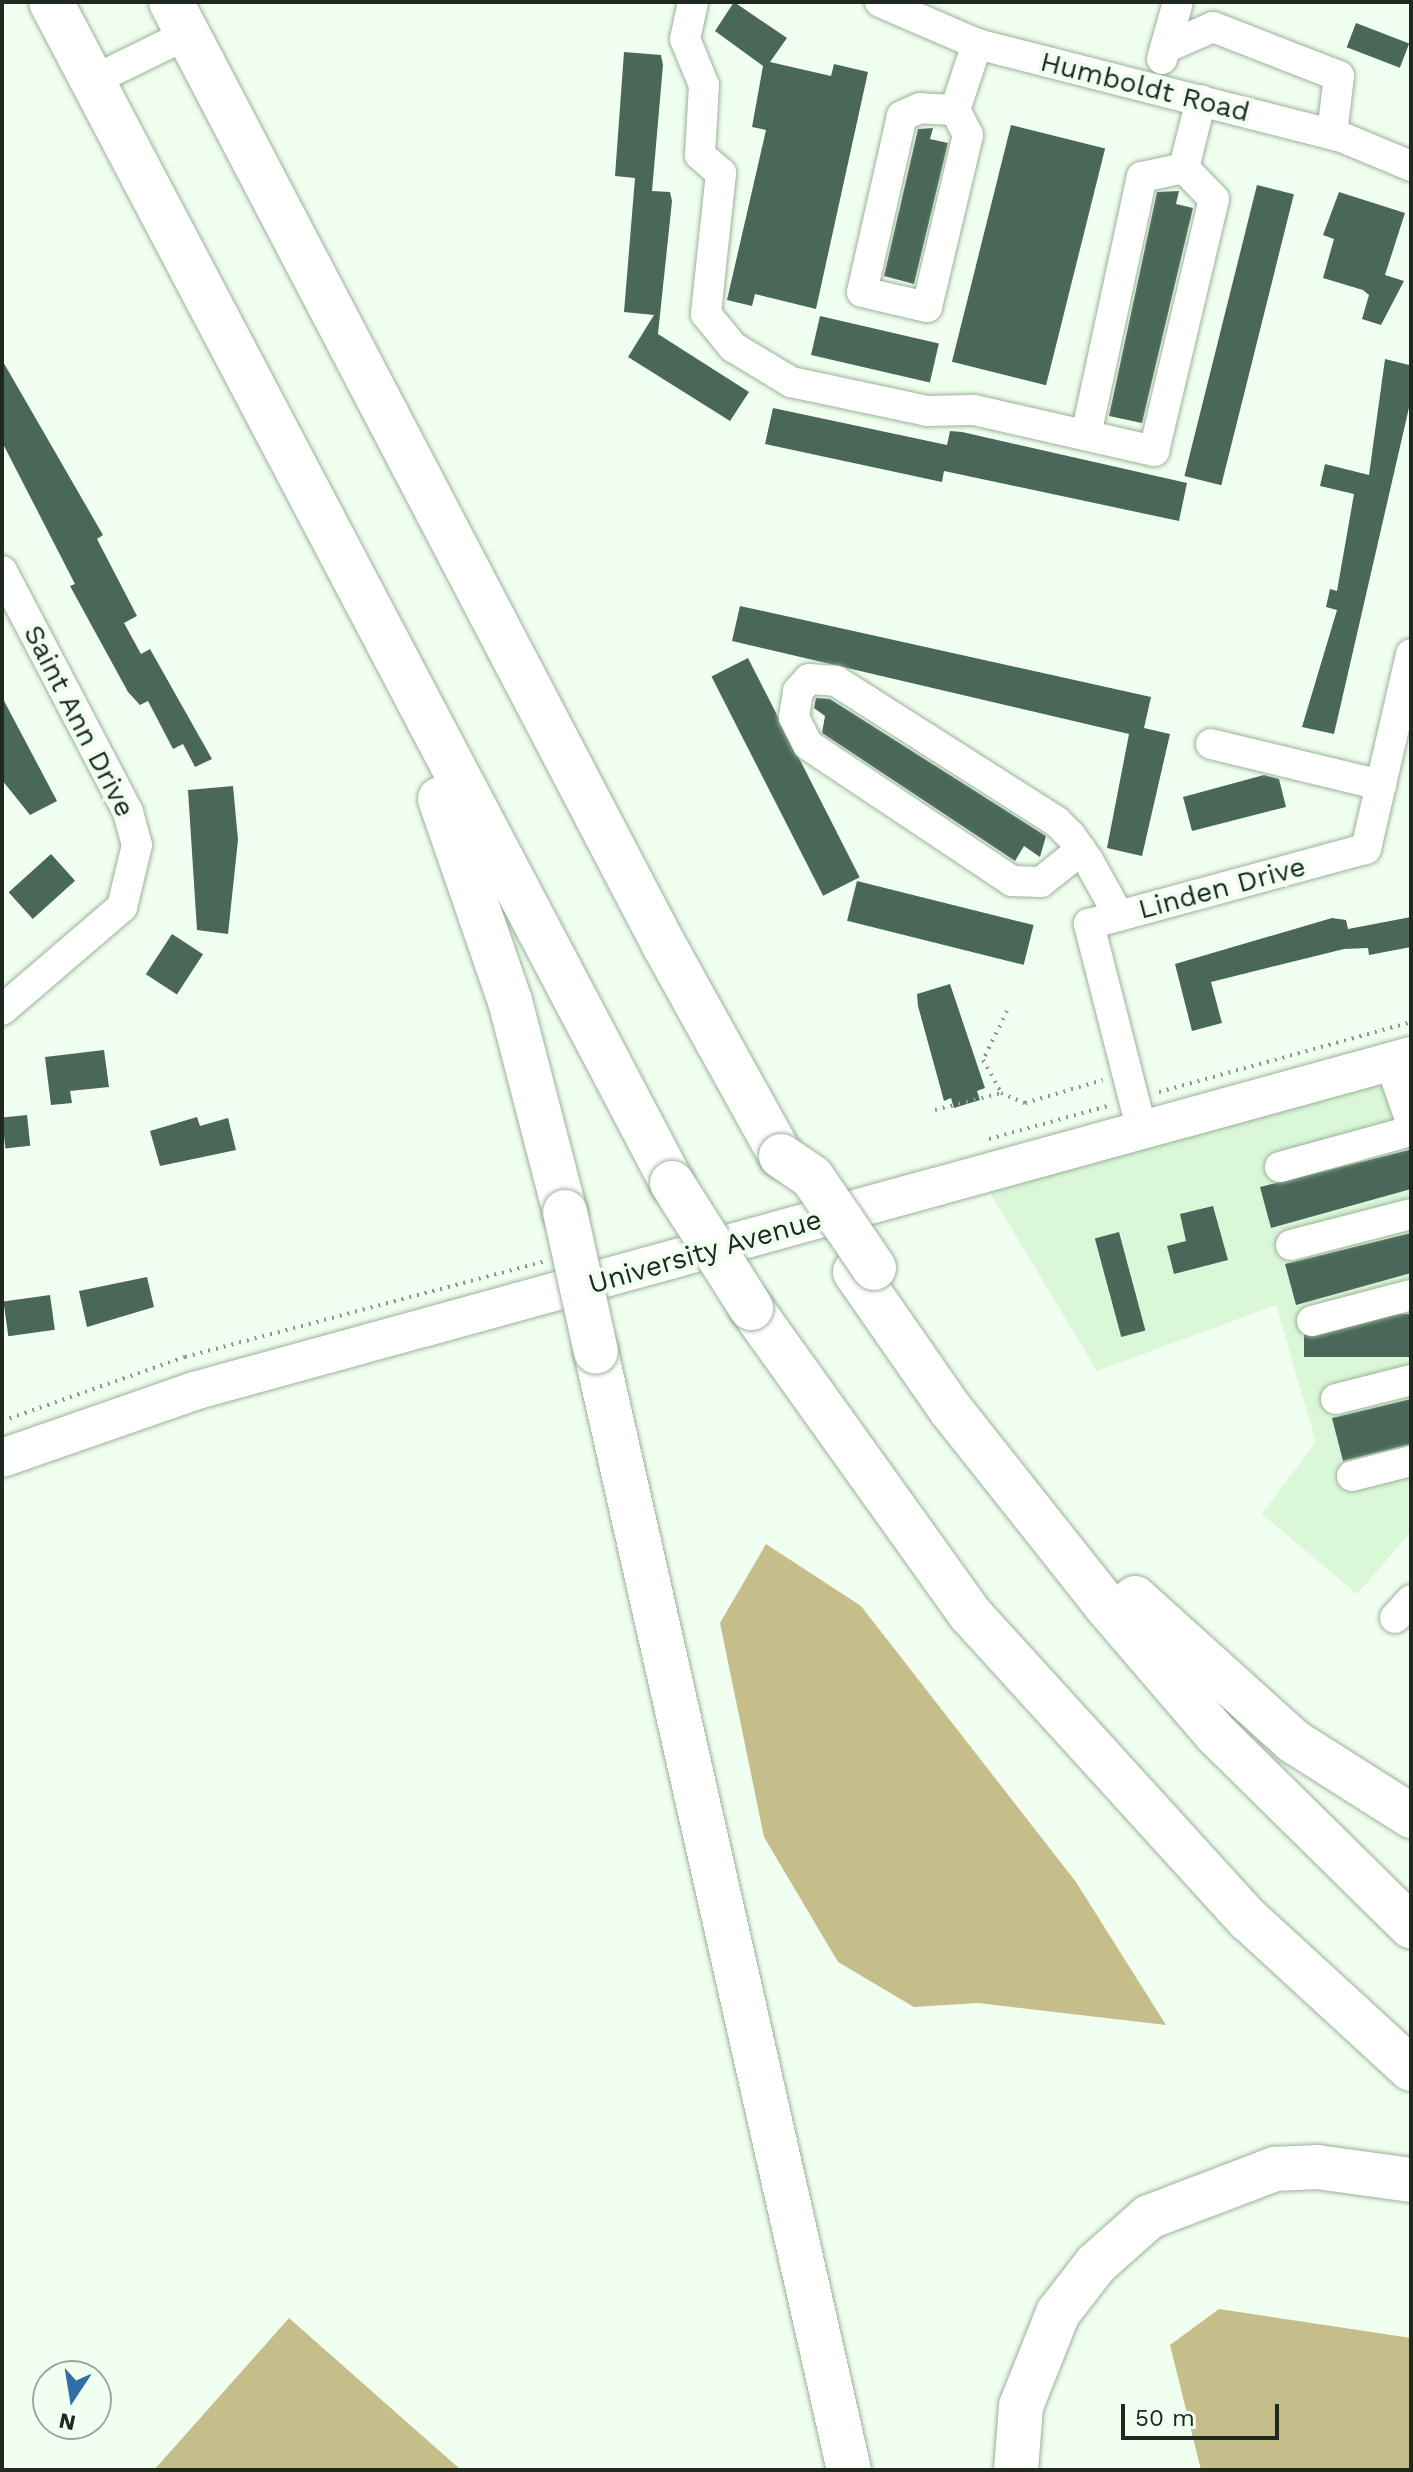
<!DOCTYPE html>
<style>
body{margin:0}
#map{position:relative;width:1413px;height:2472px;overflow:hidden;background:#f0ffef;font-family:"Work Sans",sans-serif}
div>[style]{position:absolute}
.built>*{inset:0;background:#daf8d8}
.forest>*{inset:0;background:#c5be8b}
.building>*{inset:0;background:#4a685a;transform-origin:0 0}
.path>*{height:4px;margin-top:-2px;transform-origin:0;background:repeating-linear-gradient(90deg,#8c988b 0 2px,transparent 0 8px)}
.roads{filter:drop-shadow(0 0 2px #9bb299) drop-shadow(0 0 2px #9bb299)}
.minor>*{height:30px;margin:-15px;padding:0 15px;transform-origin:15px;border-radius:15px;background:#fff}
.major>*{height:38px;margin:-19px;padding:0 19px;transform-origin:19px;border-radius:19px;background:#fff}
.highway>*{height:44px;margin:-22px;padding:0 22px;transform-origin:22px;border-radius:22px;background:#fff}
.bridges{filter:drop-shadow(0 0 2px #9bb299) drop-shadow(0 0 2px #9bb299)}
.highway-bridge>*{height:44px;margin:-22px;padding:0 22px;transform-origin:22px;border-radius:22px;background:#fff}
span{translate:-50% -50%;white-space:nowrap;text-align:center;line-height:1.15;-webkit-text-stroke:8px #f0ffef;paint-order:stroke}
.street-label{font-size:28px;color:#202920}
.frame{position:absolute;inset:0;border:4px solid #202920;pointer-events:none}
.north{position:absolute;left:32px;top:2360px;width:80px;height:80px;box-sizing:border-box;background:#f0ffef;border:2px solid #9da99c;border-radius:50%;rotate:192deg;font-size:22px;font-weight:700;line-height:32px;text-align:center;color:#202920}
.north::after{content:'';display:block;margin:auto;width:28px;height:36px;background:#3170a7;clip-path:polygon(50% 0,100% 100%,50% 72%,0 100%)}
.scale{position:absolute;left:1121px;top:2404px;width:158px;height:36px;box-sizing:border-box;border:4px solid #202920;border-top:0;padding-left:10px;font-size:24px;line-height:28px;white-space:nowrap;color:#202920;-webkit-text-stroke:6px #f0ffef;paint-order:stroke}
</style>
<div id="map">
<div class="built">
<i style="clip-path:polygon(1411px 1056px,1411px 1532px,1357px 1594px,1262px 1514px,1316px 1442px,1276px 1305px,1097px 1371px,980px 1176px)"></i>
</div>
<div class="forest">
<i style="clip-path:polygon(766px 1544px,861px 1606px,1076px 1882px,1166px 2025px,978px 2003px,914px 2007px,838px 1962px,764px 1837px,720px 1623px)"></i>
<i style="clip-path:polygon(1219px 2309px,1411px 2338px,1411px 2470px,1201px 2470px,1170px 2345px)"></i>
<i style="clip-path:polygon(289px 2318px,461px 2470px,154px 2470px)"></i>
</div>
<div class="building">
<i style="clip-path:polygon(734px 2px,787px 38px,770px 62px,831px 76px,834px 64px,868px 72px,816px 309px,755px 294px,752px 306px,727px 300px,766px 130px,752px 127px,763px 66px,715px 31px)"></i>
<i style="left:1356px;top:23px;width:57px;height:26px;rotate:21deg"></i>
<i style="clip-path:polygon(624px 52px,661px 55px,663px 65px,652px 191px,670px 192px,672px 201px,658px 334px,749px 392px,730px 421px,628px 357px,654px 315px,624px 312px,635px 178px,615px 176px)"></i>
<i style="left:1011px;top:125px;width:97px;height:244px;rotate:14deg"></i>
<i style="clip-path:polygon(933px 128px,930px 139px,948px 143px,914px 284px,884px 276px,918px 129px)"></i>
<i style="left:1257px;top:185px;width:38px;height:300px;rotate:14deg"></i>
<i style="clip-path:polygon(1179px 191px,1176px 204px,1193px 208px,1142px 423px,1109px 416px,1157px 192px)"></i>
<i style="clip-path:polygon(1339px 192px,1405px 213px,1385px 275px,1404px 281px,1381px 325px,1362px 319px,1369px 295px,1363px 290px,1323px 278px,1334px 239px,1323px 235px)"></i>
<i style="left:820px;top:316px;width:122px;height:40px;rotate:13deg"></i>
<i style="clip-path:polygon(1385px 359px,1409px 365px,1411px 399px,1334px 734px,1302px 727px,1337px 610px,1326px 607px,1330px 589px,1337px 591px,1354px 494px,1320px 486px,1325px 464px,1369px 475px)"></i>
<i style="clip-path:polygon(2px 360px,103px 535px,97px 539px,137px 616px,124px 623px,141px 654px,150px 649px,212px 759px,195px 767px,183px 744px,173px 749px,148px 701px,140px 705px,128px 692px,70px 586px,75px 584px,2px 442px)"></i>
<i style="clip-path:polygon(773px 408px,947px 445px,950px 431px,962px 432px,1187px 483px,1179px 521px,944px 471px,942px 482px,765px 444px)"></i>
<i style="clip-path:polygon(740px 606px,1151px 697px,1144px 728px,1170px 734px,1142px 856px,1107px 848px,1129px 734px,732px 641px)"></i>
<i style="left:748px;top:658px;width:246px;height:41px;rotate:63deg"></i>
<i style="clip-path:polygon(2px 697px,57px 801px,30px 815px,2px 780px)"></i>
<i style="clip-path:polygon(816px 698px,830px 699px,1046px 836px,1040px 857px,1024px 846px,1015px 861px,822px 733px,825px 716px,814px 708px)"></i>
<i style="clip-path:polygon(1264px 775px,1279px 779px,1286px 807px,1192px 831px,1183px 797px)"></i>
<i style="clip-path:polygon(233px 786px,238px 840px,228px 934px,197px 930px,188px 790px)"></i>
<i style="left:51px;top:854px;width:36px;height:57px;rotate:48deg"></i>
<i style="left:857px;top:881px;width:182px;height:41px;rotate:14deg"></i>
<i style="clip-path:polygon(1411px 917px,1411px 947px,1369px 955px,1368px 948px,1344px 949px,1211px 982px,1222px 1023px,1192px 1031px,1175px 964px,1332px 918px,1346px 920px,1348px 929px)"></i>
<i style="left:172px;top:934px;width:37px;height:48px;rotate:33deg"></i>
<i style="clip-path:polygon(950px 984px,985px 1088px,977px 1091px,980px 1100px,954px 1108px,951px 1098px,944px 1101px,918px 1006px,917px 994px)"></i>
<i style="clip-path:polygon(104px 1050px,109px 1087px,70px 1091px,72px 1103px,51px 1105px,45px 1057px)"></i>
<i style="left:27px;top:1115px;width:31px;height:25px;rotate:84deg"></i>
<i style="clip-path:polygon(197px 1117px,200px 1126px,228px 1118px,236px 1150px,160px 1166px,150px 1131px)"></i>
<i style="clip-path:polygon(1409px 1150px,1411px 1189px,1271px 1228px,1260px 1187px)"></i>
<i style="clip-path:polygon(1213px 1206px,1228px 1260px,1174px 1274px,1167px 1246px,1186px 1241px,1180px 1214px)"></i>
<i style="left:1119px;top:1232px;width:102px;height:25px;rotate:75deg"></i>
<i style="clip-path:polygon(1411px 1233px,1411px 1273px,1296px 1305px,1285px 1264px)"></i>
<i style="clip-path:polygon(147px 1277px,154px 1307px,87px 1327px,79px 1291px)"></i>
<i style="left:50px;top:1295px;width:35px;height:47px;rotate:82deg"></i>
<i style="left:1411px;top:1314px;width:43px;height:107px;rotate:90deg"></i>
<i style="clip-path:polygon(1411px 1399px,1411px 1444px,1343px 1461px,1332px 1418px)"></i>
</div>
<div class="path">
<i style="left:1007px;top:1011px;width:55px;rotate:116.1deg"></i>
<i style="left:983px;top:1060px;width:38px;rotate:61deg"></i>
<i style="left:1001px;top:1093px;width:26px;rotate:23deg"></i>
<i style="left:1025px;top:1103px;width:81px;rotate:-16.4deg"></i>
<i style="left:1159px;top:1092px;width:262px;rotate:-15.5deg"></i>
<i style="left:935px;top:1110px;width:68px;rotate:-14.4deg"></i>
<i style="left:989px;top:1139px;width:128px;rotate:-15.5deg"></i>
<i style="left:2px;top:1421px;width:194px;rotate:-19.3deg"></i>
<i style="left:185px;top:1357px;width:373px;rotate:-14.9deg"></i>
</div>
<div class="roads">
<div class="minor">
<i style="left:693px;top:2px;width:38px;rotate:102deg"></i>
<i style="left:685px;top:39px;width:50px;rotate:67.6deg"></i>
<i style="left:704px;top:85px;width:70px;rotate:93.3deg"></i>
<i style="left:700px;top:155px;width:28px;rotate:41deg"></i>
<i style="left:721px;top:173px;width:142px;rotate:96.1deg"></i>
<i style="left:706px;top:314px;width:43px;rotate:50.7deg"></i>
<i style="left:733px;top:347px;width:68px;rotate:31.1deg"></i>
<i style="left:791px;top:382px;width:139px;rotate:12deg"></i>
<i style="left:927px;top:411px;width:47px;rotate:-1.2deg"></i>
<i style="left:974px;top:410px;width:185px;rotate:12.8deg"></i>
<i style="left:1154px;top:451px;width:259px;rotate:-76.6deg"></i>
<i style="left:1214px;top:199px;width:43px;rotate:-134.1deg"></i>
<i style="left:880px;top:2px;width:106px;rotate:23.4deg"></i>
<i style="left:977px;top:44px;width:374px;rotate:14.3deg"></i>
<i style="left:1339px;top:136px;width:78px;rotate:22.6deg"></i>
<i style="left:1165px;top:48px;width:52px;rotate:-23.6deg"></i>
<i style="left:1213px;top:27px;width:135px;rotate:21.3deg"></i>
<i style="left:1339px;top:76px;width:58px;rotate:96.9deg"></i>
<i style="left:1162px;top:59px;width:59px;rotate:-74.3deg"></i>
<i style="left:92px;top:81px;width:107px;rotate:-26.1deg"></i>
<i style="left:955px;top:110px;width:35px;rotate:-177deg"></i>
<i style="left:920px;top:108px;width:20px;rotate:156deg"></i>
<i style="left:902px;top:116px;width:180px;rotate:102.8deg"></i>
<i style="left:862px;top:292px;width:67px;rotate:13deg"></i>
<i style="left:927px;top:307px;width:177px;rotate:-76.6deg"></i>
<i style="left:968px;top:135px;width:28px;rotate:-117deg"></i>
<i style="left:955px;top:110px;width:70px;rotate:-71.6deg"></i>
<i style="left:1184px;top:168px;width:70px;rotate:-76deg"></i>
<i style="left:1086px;top:435px;width:264px;rotate:-77.8deg"></i>
<i style="left:1142px;top:177px;width:43px;rotate:-12.1deg"></i>
<i style="left:2px;top:571px;width:272px;rotate:62.4deg"></i>
<i style="left:128px;top:812px;width:34px;rotate:75deg"></i>
<i style="left:137px;top:845px;width:64px;rotate:103.6deg"></i>
<i style="left:122px;top:907px;width:158px;rotate:139.4deg"></i>
<i style="left:1211px;top:744px;width:175px;rotate:13.6deg"></i>
<i style="left:1081px;top:850px;width:51px;rotate:141.3deg"></i>
<i style="left:1041px;top:882px;width:29px;rotate:-178deg"></i>
<i style="left:1012px;top:881px;width:245px;rotate:-146.3deg"></i>
<i style="left:808px;top:745px;width:31px;rotate:-117deg"></i>
<i style="left:794px;top:717px;width:26px;rotate:-81deg"></i>
<i style="left:798px;top:691px;width:16px;rotate:-47deg"></i>
<i style="left:809px;top:679px;width:27px;rotate:4deg"></i>
<i style="left:836px;top:681px;width:262px;rotate:32.5deg"></i>
<i style="left:1057px;top:822px;width:20px;rotate:45deg"></i>
<i style="left:1071px;top:836px;width:29px;rotate:55deg"></i>
<i style="left:1088px;top:860px;width:64px;rotate:61deg"></i>
<i style="left:1390px;top:1062px;width:64px;rotate:70.7deg"></i>
<i style="left:1142px;top:1131px;width:214px;rotate:-104.4deg"></i>
<i style="left:1089px;top:924px;width:287px;rotate:-15.2deg"></i>
<i style="left:1366px;top:849px;width:200px;rotate:-77deg"></i>
<i style="left:1280px;top:1167px;width:136px;rotate:-15.4deg"></i>
<i style="left:1291px;top:1245px;width:124px;rotate:-14.5deg"></i>
<i style="left:1312px;top:1321px;width:102px;rotate:-14.7deg"></i>
<i style="left:1336px;top:1399px;width:77px;rotate:-14.2deg"></i>
<i style="left:1352px;top:1476px;width:61px;rotate:-14.3deg"></i>
<i style="left:1395px;top:1618px;width:24px;rotate:-48deg"></i>
</div>
<div class="major">
<i style="left:2px;top:1458px;width:203px;rotate:-19.2deg"></i>
<i style="left:194px;top:1391px;width:1262px;rotate:-15.39deg"></i>
</div>
<div class="highway">
<i style="left:51px;top:2px;width:1334px;rotate:62.26deg"></i>
<i style="left:171px;top:2px;width:1064px;rotate:62.4deg"></i>
<i style="left:664px;top:945px;width:241px;rotate:61deg"></i>
<i style="left:440px;top:799px;width:214px;rotate:70.9deg"></i>
<i style="left:510px;top:1001px;width:218px;rotate:75.4deg"></i>
<i style="left:855px;top:1272px;width:168px;rotate:55.2deg"></i>
<i style="left:951px;top:1410px;width:251px;rotate:51.6deg"></i>
<i style="left:1107px;top:1607px;width:167px;rotate:49.4deg"></i>
<i style="left:1216px;top:1734px;width:274px;rotate:44.6deg"></i>
<i style="left:751px;top:1308px;width:378px;rotate:54.4deg"></i>
<i style="left:971px;top:1615px;width:413px;rotate:47.7deg"></i>
<i style="left:1249px;top:1920px;width:220px;rotate:42.6deg"></i>
<i style="left:596px;top:1352px;width:1146px;rotate:77.25deg"></i>
<i style="left:1135px;top:1598px;width:213px;rotate:42.1deg"></i>
<i style="left:1293px;top:1741px;width:140px;rotate:32.4deg"></i>
<i style="left:1016px;top:2470px;width:64px;rotate:-85.5deg"></i>
<i style="left:1021px;top:2406px;width:100px;rotate:-68.3deg"></i>
<i style="left:1058px;top:2313px;width:62px;rotate:-52.2deg"></i>
<i style="left:1096px;top:2264px;width:71px;rotate:-41.6deg"></i>
<i style="left:1149px;top:2217px;width:135px;rotate:-20.9deg"></i>
<i style="left:1275px;top:2169px;width:42px;rotate:-2.7deg"></i>
<i style="left:1317px;top:2167px;width:95px;rotate:7.9deg"></i>
</div>
</div>
<div class="bridges">
<div class="highway-bridge">
<i style="left:781px;top:1156px;width:37px;rotate:34deg"></i>
<i style="left:812px;top:1177px;width:110px;rotate:55.7deg"></i>
<i style="left:672px;top:1183px;width:148px;rotate:57.7deg"></i>
<i style="left:565px;top:1212px;width:143px;rotate:77.5deg"></i>
</div>
</div>
<div class="street-label">
<span style="left:1145px;top:87px;rotate:14deg">Humboldt Road</span>
<span style="left:79px;top:721px;rotate:63deg">Saint Ann Drive</span>
<span style="left:1222px;top:888px;rotate:-15deg">Linden Drive</span>
<span style="left:705px;top:1252px;rotate:-16deg">University Avenue</span>
</div>
<div class="frame"></div>
<div class="north">N</div>
<div class="scale">50 m</div>
</div>
